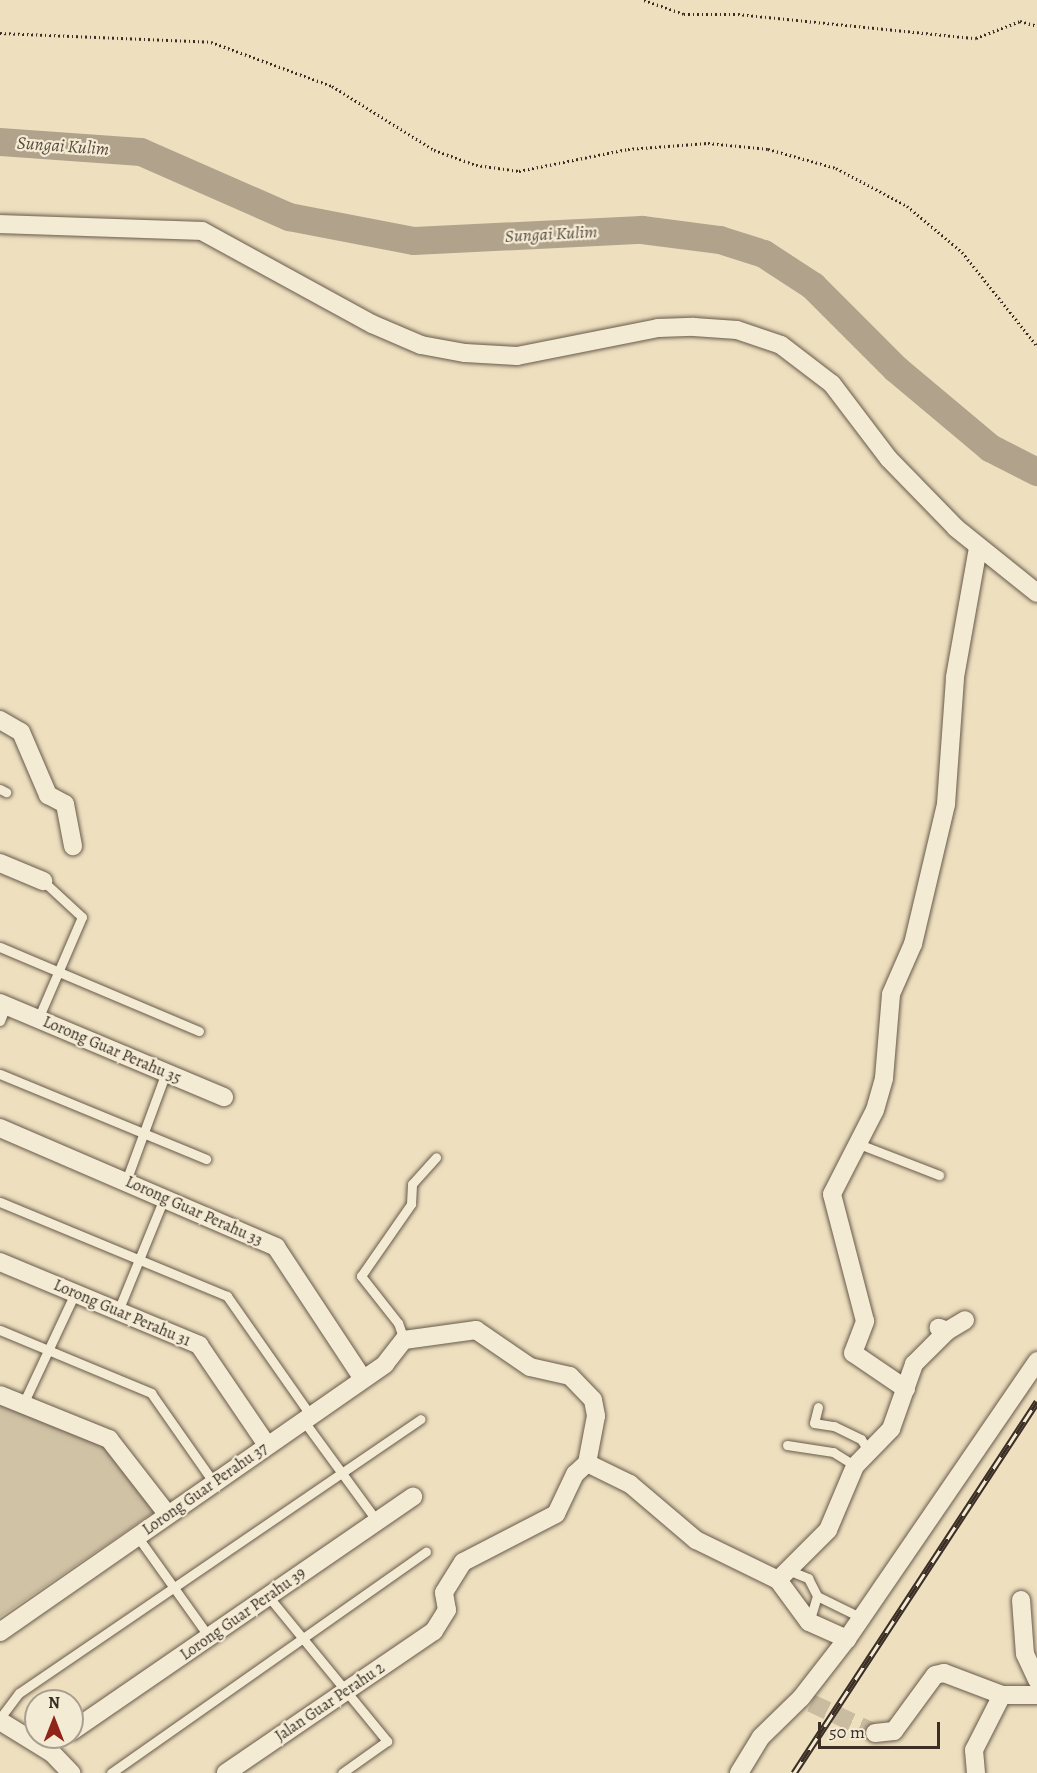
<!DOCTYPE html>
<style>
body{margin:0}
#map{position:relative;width:1037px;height:1773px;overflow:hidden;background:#eee0bf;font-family:Alegreya,serif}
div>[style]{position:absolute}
.green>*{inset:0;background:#d0c2a5}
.river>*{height:28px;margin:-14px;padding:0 14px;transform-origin:14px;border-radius:14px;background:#b1a38b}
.minor-tunnel>*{height:18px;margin-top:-9px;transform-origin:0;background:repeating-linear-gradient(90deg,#cabca0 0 18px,transparent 0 27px)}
.path>*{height:3px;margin-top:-1.5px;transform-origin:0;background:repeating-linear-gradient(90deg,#3b2e25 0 1.5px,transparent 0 4.5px)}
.roads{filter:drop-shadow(0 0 2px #685a4c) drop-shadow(0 0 2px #685a4c)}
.service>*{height:9px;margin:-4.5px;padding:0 4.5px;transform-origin:4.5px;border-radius:4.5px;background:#f4ebd5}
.minor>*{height:18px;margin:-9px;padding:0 9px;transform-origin:9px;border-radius:9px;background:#f4ebd5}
.rail>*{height:7px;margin-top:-3.5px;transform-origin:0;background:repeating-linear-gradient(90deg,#f4ebd5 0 14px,#3b2e25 0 28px);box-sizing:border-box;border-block:2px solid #3b2e25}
span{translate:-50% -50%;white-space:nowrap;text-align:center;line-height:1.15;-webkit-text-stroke:4.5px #f4ebd5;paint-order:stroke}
.street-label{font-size:16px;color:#3b2e25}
.water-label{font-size:18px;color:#584b3e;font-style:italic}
.north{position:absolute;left:24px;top:1689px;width:60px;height:60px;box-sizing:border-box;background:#f4ebd5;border:2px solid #aa9f8f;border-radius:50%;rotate:0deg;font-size:16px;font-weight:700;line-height:24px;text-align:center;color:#3b2e25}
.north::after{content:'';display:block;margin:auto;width:21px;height:27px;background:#8f2418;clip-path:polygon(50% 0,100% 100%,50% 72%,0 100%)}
.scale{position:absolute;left:818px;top:1722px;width:122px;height:27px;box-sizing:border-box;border:3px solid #3b2e25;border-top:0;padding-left:8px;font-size:18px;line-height:21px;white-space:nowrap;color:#3b2e25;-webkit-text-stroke:4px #f4ebd5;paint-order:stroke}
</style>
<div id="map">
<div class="green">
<i style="clip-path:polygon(0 1405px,104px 1445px,154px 1512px,0 1617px)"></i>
</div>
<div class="river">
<i style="left:0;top:142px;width:141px;rotate:4.1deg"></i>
<i style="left:141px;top:152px;width:162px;rotate:23.7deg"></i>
<i style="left:289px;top:217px;width:127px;rotate:10.9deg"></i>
<i style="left:414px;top:241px;width:228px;rotate:-2.8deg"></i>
<i style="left:642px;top:230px;width:79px;rotate:7.3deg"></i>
<i style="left:720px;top:240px;width:46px;rotate:17.7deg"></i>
<i style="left:764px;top:254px;width:59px;rotate:33.1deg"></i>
<i style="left:813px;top:286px;width:117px;rotate:45deg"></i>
<i style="left:896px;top:369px;width:123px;rotate:40deg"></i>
<i style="left:990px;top:448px;width:53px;rotate:27.1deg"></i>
</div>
<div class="minor-tunnel">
<i style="left:811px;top:1703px;width:71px;rotate:25.1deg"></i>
</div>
<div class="path">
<i style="left:644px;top:0;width:42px;rotate:19.3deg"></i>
<i style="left:684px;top:14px;width:54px"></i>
<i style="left:738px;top:14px;width:239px;rotate:5.8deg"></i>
<i style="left:976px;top:38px;width:47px;rotate:-21.1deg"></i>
<i style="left:1020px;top:21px;width:18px;rotate:16deg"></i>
<i style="left:0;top:33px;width:211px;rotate:2.4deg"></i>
<i style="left:211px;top:42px;width:129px;rotate:20deg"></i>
<i style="left:332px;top:86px;width:120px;rotate:32.1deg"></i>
<i style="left:434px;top:150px;width:45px;rotate:19.7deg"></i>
<i style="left:476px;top:165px;width:43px;rotate:7.9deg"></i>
<i style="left:519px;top:171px;width:111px;rotate:-11.4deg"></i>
<i style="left:628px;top:149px;width:80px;rotate:-4.3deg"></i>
<i style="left:708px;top:143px;width:60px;rotate:5.7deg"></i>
<i style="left:768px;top:149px;width:71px;rotate:15.6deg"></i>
<i style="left:836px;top:168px;width:81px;rotate:28.2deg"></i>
<i style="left:907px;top:206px;width:72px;rotate:39.9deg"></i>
<i style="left:962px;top:252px;width:120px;rotate:51.4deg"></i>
</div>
<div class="roads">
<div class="service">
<i style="left:0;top:789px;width:7px;rotate:27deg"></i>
<i style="left:0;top:947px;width:216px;rotate:22.9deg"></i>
<i style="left:38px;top:1019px;width:111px;rotate:-66.7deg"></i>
<i style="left:82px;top:917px;width:53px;rotate:-137.3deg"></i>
<i style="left:0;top:1021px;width:17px;rotate:-69deg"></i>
<i style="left:0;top:1074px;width:223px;rotate:22.4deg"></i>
<i style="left:859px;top:1144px;width:86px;rotate:21.2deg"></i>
<i style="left:126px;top:1181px;width:116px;rotate:-69.8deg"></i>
<i style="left:0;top:1202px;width:246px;rotate:22.5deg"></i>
<i style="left:227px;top:1296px;width:146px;rotate:55deg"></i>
<i style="left:118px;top:1311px;width:122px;rotate:-67.8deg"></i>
<i style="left:0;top:1330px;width:164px;rotate:22.6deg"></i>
<i style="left:151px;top:1393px;width:110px;rotate:55deg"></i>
<i style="left:404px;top:1340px;width:18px;rotate:-109deg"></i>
<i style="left:398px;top:1323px;width:60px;rotate:-128.2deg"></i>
<i style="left:361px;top:1276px;width:88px;rotate:-55.2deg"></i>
<i style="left:411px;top:1204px;width:20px;rotate:-87deg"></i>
<i style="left:412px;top:1184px;width:36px;rotate:-48deg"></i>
<i style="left:23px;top:1404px;width:123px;rotate:-64.9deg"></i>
<i style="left:818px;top:1407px;width:16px;rotate:104deg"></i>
<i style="left:814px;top:1423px;width:20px;rotate:9deg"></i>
<i style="left:834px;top:1426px;width:30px;rotate:26deg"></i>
<i style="left:861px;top:1439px;width:12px;rotate:59deg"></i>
<i style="left:303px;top:1420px;width:125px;rotate:53.8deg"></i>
<i style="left:787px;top:1445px;width:47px;rotate:8.7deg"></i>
<i style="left:833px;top:1452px;width:26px;rotate:32deg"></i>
<i style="left:137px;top:1536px;width:124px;rotate:54.5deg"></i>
<i style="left:788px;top:1570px;width:22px;rotate:22deg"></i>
<i style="left:808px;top:1578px;width:20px;rotate:63deg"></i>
<i style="left:817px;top:1596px;width:27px;rotate:107deg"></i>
<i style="left:268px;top:1596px;width:188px;rotate:50.6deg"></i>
<i style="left:387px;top:1741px;width:55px;rotate:144.6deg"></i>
<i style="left:817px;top:1596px;width:50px;rotate:26.1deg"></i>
<i style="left:0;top:1718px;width:31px;rotate:-53deg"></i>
<i style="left:19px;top:1693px;width:486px;rotate:-34.3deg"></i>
<i style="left:111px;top:1773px;width:385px;rotate:-35.1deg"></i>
</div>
<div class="minor">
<i style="left:0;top:224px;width:202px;rotate:2deg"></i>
<i style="left:202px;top:231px;width:194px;rotate:28.7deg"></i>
<i style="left:372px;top:324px;width:53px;rotate:23.2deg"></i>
<i style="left:421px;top:345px;width:45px;rotate:10.3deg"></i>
<i style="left:465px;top:353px;width:52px;rotate:3.3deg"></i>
<i style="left:517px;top:356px;width:144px;rotate:-11.2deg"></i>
<i style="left:658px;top:328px;width:36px;rotate:-2deg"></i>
<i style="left:694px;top:327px;width:43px;rotate:4deg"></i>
<i style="left:737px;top:330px;width:46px;rotate:18.8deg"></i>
<i style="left:781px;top:345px;width:64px;rotate:37.4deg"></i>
<i style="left:832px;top:384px;width:94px;rotate:52.8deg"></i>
<i style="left:889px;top:459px;width:96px;rotate:45.8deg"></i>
<i style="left:956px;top:528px;width:104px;rotate:38.7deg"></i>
<i style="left:0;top:720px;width:24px;rotate:30deg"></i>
<i style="left:21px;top:732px;width:69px;rotate:66.8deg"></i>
<i style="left:48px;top:795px;width:19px;rotate:28deg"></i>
<i style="left:65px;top:804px;width:43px;rotate:79.2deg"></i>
<i style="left:0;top:863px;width:47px;rotate:22.7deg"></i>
<i style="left:0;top:1003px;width:243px;rotate:22.8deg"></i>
<i style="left:0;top:1128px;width:301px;rotate:23.3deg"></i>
<i style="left:276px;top:1247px;width:158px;rotate:56.6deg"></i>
<i style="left:0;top:1262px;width:216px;rotate:22.6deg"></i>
<i style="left:199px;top:1345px;width:121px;rotate:55.8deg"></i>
<i style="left:947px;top:1331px;width:21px;rotate:-31deg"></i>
<i style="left:906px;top:1389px;width:64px;rotate:-145.8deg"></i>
<i style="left:853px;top:1353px;width:34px;rotate:-69deg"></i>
<i style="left:865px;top:1321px;width:131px;rotate:-104.6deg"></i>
<i style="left:832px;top:1194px;width:94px;rotate:-62.9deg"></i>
<i style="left:875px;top:1110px;width:33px;rotate:-74deg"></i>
<i style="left:884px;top:1078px;width:84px;rotate:-85.2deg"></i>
<i style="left:891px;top:994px;width:55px;rotate:-66.3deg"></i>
<i style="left:913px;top:944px;width:144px;rotate:-76.7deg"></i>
<i style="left:946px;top:804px;width:127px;rotate:-85.9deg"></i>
<i style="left:955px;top:677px;width:131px;rotate:-79.9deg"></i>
<i style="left:0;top:1395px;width:118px;rotate:22deg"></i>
<i style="left:109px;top:1439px;width:96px;rotate:52.2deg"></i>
<i style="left:587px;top:1463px;width:48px;rotate:26deg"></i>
<i style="left:630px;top:1484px;width:87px;rotate:40.3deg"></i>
<i style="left:696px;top:1540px;width:91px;rotate:26deg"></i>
<i style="left:778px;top:1580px;width:52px;rotate:53.6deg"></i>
<i style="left:809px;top:1622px;width:42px;rotate:24.1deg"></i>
<i style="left:778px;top:1580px;width:71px;rotate:-45deg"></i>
<i style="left:828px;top:1530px;width:69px;rotate:-67.1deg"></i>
<i style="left:855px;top:1466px;width:52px;rotate:-45.8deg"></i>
<i style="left:891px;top:1429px;width:69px;rotate:-70.5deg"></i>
<i style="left:914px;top:1364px;width:47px;rotate:-45deg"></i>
<i style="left:947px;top:1331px;width:9px;rotate:-159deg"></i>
<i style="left:1021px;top:1600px;width:54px;rotate:85.8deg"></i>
<i style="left:1025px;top:1654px;width:29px;rotate:65deg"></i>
<i style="left:0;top:1632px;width:469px;rotate:-34.8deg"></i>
<i style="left:385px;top:1364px;width:31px;rotate:-52deg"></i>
<i style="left:404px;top:1340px;width:73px;rotate:-7.9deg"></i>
<i style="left:476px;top:1330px;width:65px;rotate:34.4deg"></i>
<i style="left:530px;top:1367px;width:41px;rotate:12.7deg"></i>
<i style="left:570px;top:1376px;width:33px;rotate:46deg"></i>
<i style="left:593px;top:1400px;width:16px;rotate:79deg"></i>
<i style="left:596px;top:1416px;width:48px;rotate:100.8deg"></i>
<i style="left:587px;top:1463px;width:16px;rotate:137deg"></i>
<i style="left:575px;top:1474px;width:44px;rotate:115.4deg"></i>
<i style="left:556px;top:1514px;width:105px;rotate:152.7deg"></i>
<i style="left:463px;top:1562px;width:36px;rotate:122deg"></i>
<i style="left:444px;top:1593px;width:17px;rotate:80deg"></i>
<i style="left:447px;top:1610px;width:25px;rotate:122deg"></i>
<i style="left:434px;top:1631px;width:252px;rotate:145.7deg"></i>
<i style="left:0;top:1721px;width:61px;rotate:31.6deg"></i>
<i style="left:52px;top:1753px;width:28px;rotate:46deg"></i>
<i style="left:72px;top:1731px;width:414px;rotate:-34.5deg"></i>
<i style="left:875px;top:1733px;width:19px;rotate:-6deg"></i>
<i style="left:894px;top:1731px;width:69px;rotate:-53.8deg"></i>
<i style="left:935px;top:1675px;width:9px;rotate:-13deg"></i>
<i style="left:944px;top:1673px;width:62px;rotate:20.8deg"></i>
<i style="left:1002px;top:1695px;width:35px"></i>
<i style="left:739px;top:1773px;width:42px;rotate:-58.6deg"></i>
<i style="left:761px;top:1737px;width:56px;rotate:-44.3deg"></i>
<i style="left:801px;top:1698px;width:75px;rotate:-52.1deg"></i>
<i style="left:847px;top:1639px;width:337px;rotate:-55.6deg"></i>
<i style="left:976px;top:1773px;width:23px;rotate:-95deg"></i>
<i style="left:974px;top:1750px;width:62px;rotate:-63deg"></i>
</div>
</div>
<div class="rail">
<i style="left:794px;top:1773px;width:444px;rotate:-56.8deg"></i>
</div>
<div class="street-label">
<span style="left:112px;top:1050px;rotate:23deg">Lorong Guar Perahu 35</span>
<span style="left:194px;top:1211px;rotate:24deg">Lorong Guar Perahu 33</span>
<span style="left:122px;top:1313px;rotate:23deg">Lorong Guar Perahu 31</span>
<span style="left:205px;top:1489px;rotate:-35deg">Lorong Guar Perahu 37</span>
<span style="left:243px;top:1614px;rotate:-35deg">Lorong Guar Perahu 39</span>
<span style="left:330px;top:1702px;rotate:-34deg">Jalan Guar Perahu 2</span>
</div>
<div class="water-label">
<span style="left:63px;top:146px;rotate:4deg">Sungai Kulim</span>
<span style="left:551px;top:234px;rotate:-3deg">Sungai Kulim</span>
</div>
<div class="north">N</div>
<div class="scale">50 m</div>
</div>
